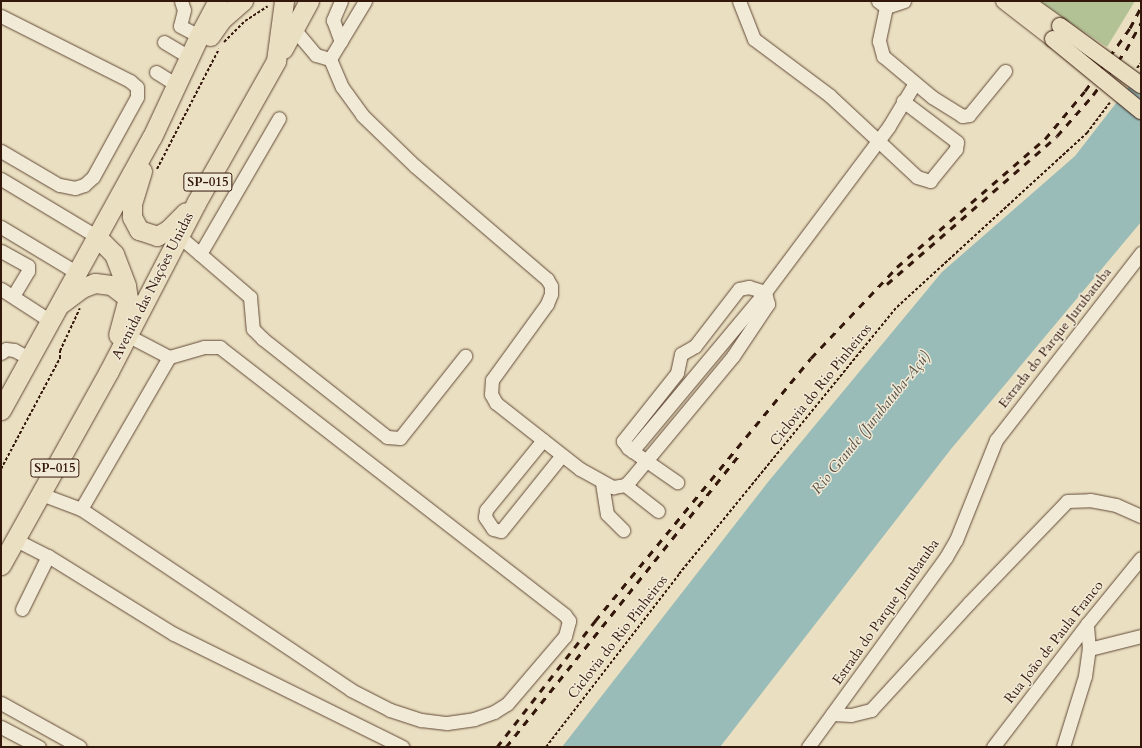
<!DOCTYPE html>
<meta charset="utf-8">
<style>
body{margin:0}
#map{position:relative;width:1142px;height:748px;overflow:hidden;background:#eadfc0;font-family:Cardo,serif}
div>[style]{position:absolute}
.green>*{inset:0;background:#b3c295}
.water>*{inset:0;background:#99bcb8}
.path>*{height:2px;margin-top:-1px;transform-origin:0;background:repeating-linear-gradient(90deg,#34170b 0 3px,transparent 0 5px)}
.roads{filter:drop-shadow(0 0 1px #624938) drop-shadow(0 0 1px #624938)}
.minor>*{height:13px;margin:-6.5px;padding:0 6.5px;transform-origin:6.5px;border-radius:6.5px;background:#f1ead6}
.major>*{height:16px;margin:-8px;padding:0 8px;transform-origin:8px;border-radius:8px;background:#eadfc0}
.highway>*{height:19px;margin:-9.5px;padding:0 9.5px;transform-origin:9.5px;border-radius:9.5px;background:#eadfc0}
.rail>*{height:3px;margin-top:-1.5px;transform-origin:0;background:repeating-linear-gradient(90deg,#34170b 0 7px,transparent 0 14px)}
.bridges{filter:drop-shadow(0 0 1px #34170b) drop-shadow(0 0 1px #34170b)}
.major-bridge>*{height:16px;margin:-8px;padding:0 8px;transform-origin:8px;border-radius:8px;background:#eadfc0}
span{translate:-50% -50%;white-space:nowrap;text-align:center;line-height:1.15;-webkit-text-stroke:3px #f1ead6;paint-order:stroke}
.shield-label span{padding:1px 3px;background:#f1ead6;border:1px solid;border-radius:3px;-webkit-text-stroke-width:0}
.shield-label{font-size:13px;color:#34170b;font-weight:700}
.street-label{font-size:14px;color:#34170b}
.water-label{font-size:15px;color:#575148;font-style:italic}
.frame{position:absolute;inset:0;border:2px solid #34170b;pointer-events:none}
</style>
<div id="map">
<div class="green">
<i style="clip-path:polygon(1038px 1px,1135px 1px,1107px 47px)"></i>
</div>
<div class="water">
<i style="clip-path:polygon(1141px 71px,1141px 222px,951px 449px,720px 747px,562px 747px,768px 482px,942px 272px,1075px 156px)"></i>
</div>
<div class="path">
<i style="left:224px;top:42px;width:30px;rotate:-45deg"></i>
<i style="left:245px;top:21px;width:27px;rotate:-33deg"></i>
<i style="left:1137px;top:68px;width:6px;rotate:-51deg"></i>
<i style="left:157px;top:169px;width:135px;rotate:-62.7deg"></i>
<i style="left:1px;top:469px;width:126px;rotate:-62deg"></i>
<i style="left:60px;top:358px;width:7px;rotate:-90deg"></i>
<i style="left:60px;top:351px;width:47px;rotate:-65.1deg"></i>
<i style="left:546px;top:747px;width:218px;rotate:-52.4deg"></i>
<i style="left:679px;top:574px;width:345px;rotate:-50.8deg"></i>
<i style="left:897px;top:307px;width:258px;rotate:-42.5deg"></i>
<i style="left:1087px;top:133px;width:38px;rotate:-53deg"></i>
</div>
<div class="roads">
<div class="minor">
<i style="left:181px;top:1px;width:9px;rotate:72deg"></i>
<i style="left:184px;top:10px;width:16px;rotate:104deg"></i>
<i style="left:180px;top:26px;width:21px;rotate:28deg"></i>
<i style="left:341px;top:1px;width:21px;rotate:113deg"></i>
<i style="left:333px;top:20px;width:23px;rotate:70deg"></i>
<i style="left:739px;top:1px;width:41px;rotate:68.5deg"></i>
<i style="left:754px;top:39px;width:94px;rotate:36.7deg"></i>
<i style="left:829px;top:95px;width:120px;rotate:43deg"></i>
<i style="left:917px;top:177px;width:14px;rotate:17deg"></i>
<i style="left:930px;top:181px;width:41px;rotate:-50.9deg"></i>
<i style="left:956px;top:149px;width:7px;rotate:-82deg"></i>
<i style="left:957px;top:142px;width:68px;rotate:-142.8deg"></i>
<i style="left:878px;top:1px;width:10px;rotate:37deg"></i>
<i style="left:886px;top:7px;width:19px;rotate:-18deg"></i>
<i style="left:886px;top:7px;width:35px;rotate:102deg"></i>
<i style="left:879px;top:41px;width:16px;rotate:75deg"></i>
<i style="left:883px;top:56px;width:64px;rotate:39.9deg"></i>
<i style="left:932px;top:97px;width:36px;rotate:32deg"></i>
<i style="left:962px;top:116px;width:7px;rotate:-8deg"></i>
<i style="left:969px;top:115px;width:57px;rotate:-50.7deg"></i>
<i style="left:1px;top:16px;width:144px;rotate:26.7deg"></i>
<i style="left:130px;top:81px;width:9px;rotate:41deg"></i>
<i style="left:137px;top:87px;width:10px;rotate:90deg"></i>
<i style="left:137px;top:97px;width:91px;rotate:118.8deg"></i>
<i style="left:93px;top:177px;width:12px;rotate:138deg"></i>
<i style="left:84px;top:185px;width:9px;rotate:162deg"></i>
<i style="left:75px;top:188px;width:16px;rotate:-169deg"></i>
<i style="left:59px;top:185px;width:67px;rotate:-149.6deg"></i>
<i style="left:294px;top:29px;width:34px;rotate:50deg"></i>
<i style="left:316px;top:55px;width:15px;rotate:16deg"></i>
<i style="left:330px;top:59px;width:30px;rotate:67deg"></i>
<i style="left:342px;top:87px;width:34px;rotate:54deg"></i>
<i style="left:362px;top:115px;width:74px;rotate:43.9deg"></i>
<i style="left:415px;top:166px;width:174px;rotate:40.6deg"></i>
<i style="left:547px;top:279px;width:8px;rotate:60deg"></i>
<i style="left:551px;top:286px;width:8px;rotate:90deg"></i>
<i style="left:551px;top:294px;width:11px;rotate:112deg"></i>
<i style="left:547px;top:304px;width:94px;rotate:125.9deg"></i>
<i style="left:492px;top:380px;width:14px;rotate:94deg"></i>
<i style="left:491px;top:394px;width:10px;rotate:61deg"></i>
<i style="left:496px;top:403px;width:107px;rotate:38.2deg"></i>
<i style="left:580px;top:469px;width:38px;rotate:29deg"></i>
<i style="left:613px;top:487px;width:12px;rotate:-9deg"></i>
<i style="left:625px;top:485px;width:8px;rotate:-45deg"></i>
<i style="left:631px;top:479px;width:160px;rotate:-50.3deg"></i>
<i style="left:733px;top:356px;width:63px;rotate:-56.1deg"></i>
<i style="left:768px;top:304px;width:12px;rotate:-104deg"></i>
<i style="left:765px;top:292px;width:207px;rotate:-53.2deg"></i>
<i style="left:889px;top:126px;width:50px;rotate:-58.8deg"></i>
<i style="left:164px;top:42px;width:29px;rotate:31deg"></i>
<i style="left:330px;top:59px;width:68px;rotate:-58.9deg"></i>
<i style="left:156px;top:72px;width:25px;rotate:32deg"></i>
<i style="left:1px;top:179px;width:111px;rotate:31deg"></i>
<i style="left:1px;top:227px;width:87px;rotate:31deg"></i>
<i style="left:179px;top:236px;width:94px;rotate:40.7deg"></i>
<i style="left:250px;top:297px;width:32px;rotate:85deg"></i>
<i style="left:253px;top:329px;width:14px;rotate:45deg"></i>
<i style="left:263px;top:339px;width:158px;rotate:38.3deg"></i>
<i style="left:387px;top:437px;width:13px;rotate:4deg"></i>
<i style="left:400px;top:438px;width:105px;rotate:-51.6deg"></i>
<i style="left:1px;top:251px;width:31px;rotate:29deg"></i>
<i style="left:28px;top:266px;width:5px;rotate:90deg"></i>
<i style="left:28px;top:271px;width:29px;rotate:121deg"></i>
<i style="left:200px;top:254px;width:157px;rotate:-59.8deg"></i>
<i style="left:1px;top:289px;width:57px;rotate:32.9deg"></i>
<i style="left:1px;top:353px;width:6px;rotate:-39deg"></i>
<i style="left:6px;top:349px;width:8px;rotate:7deg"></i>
<i style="left:14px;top:350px;width:17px;rotate:28deg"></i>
<i style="left:543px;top:440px;width:90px;rotate:129.2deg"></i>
<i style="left:486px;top:510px;width:7px;rotate:98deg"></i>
<i style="left:485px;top:517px;width:14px;rotate:56deg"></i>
<i style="left:493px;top:529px;width:8px;rotate:14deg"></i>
<i style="left:501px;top:531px;width:97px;rotate:-51.2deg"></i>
<i style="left:632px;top:451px;width:207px;rotate:-50.1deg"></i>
<i style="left:765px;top:292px;width:17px;rotate:-163deg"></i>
<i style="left:749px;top:287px;width:10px;rotate:169deg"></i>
<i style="left:739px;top:289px;width:72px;rotate:127.7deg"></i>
<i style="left:695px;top:346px;width:16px;rotate:150deg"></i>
<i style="left:681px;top:354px;width:19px;rotate:102deg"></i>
<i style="left:677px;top:373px;width:87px;rotate:128.5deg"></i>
<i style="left:623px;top:441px;width:9px;rotate:54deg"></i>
<i style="left:628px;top:448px;width:60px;rotate:34.8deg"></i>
<i style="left:602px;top:483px;width:31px;rotate:81deg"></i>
<i style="left:607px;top:514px;width:23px;rotate:45deg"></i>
<i style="left:625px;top:485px;width:42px;rotate:38.2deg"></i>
<i style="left:41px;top:494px;width:43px;rotate:20.6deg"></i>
<i style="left:81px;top:509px;width:325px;rotate:33.8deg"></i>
<i style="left:351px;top:690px;width:44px;rotate:27.1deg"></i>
<i style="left:390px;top:710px;width:33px;rotate:18deg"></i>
<i style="left:421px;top:720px;width:26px;rotate:7deg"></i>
<i style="left:447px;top:723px;width:27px;rotate:-8deg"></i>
<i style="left:474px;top:719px;width:21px;rotate:-19deg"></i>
<i style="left:494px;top:712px;width:15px;rotate:-32deg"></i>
<i style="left:507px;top:704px;width:89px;rotate:-49.5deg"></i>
<i style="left:565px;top:636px;width:16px;rotate:-75deg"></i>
<i style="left:569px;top:621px;width:7px;rotate:-124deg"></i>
<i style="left:565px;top:615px;width:437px;rotate:-142.2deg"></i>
<i style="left:220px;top:347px;width:16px;rotate:180deg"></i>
<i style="left:204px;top:347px;width:36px;rotate:164deg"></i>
<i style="left:169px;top:357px;width:47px;rotate:-152.4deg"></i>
<i style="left:81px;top:509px;width:176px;rotate:-59.9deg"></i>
<i style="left:16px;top:540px;width:36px;rotate:27deg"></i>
<i style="left:48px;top:556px;width:148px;rotate:31.8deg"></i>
<i style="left:174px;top:634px;width:255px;rotate:26.3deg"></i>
<i style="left:22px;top:609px;width:59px;rotate:-63.9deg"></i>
<i style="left:1089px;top:649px;width:54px;rotate:-14deg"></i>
<i style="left:1px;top:703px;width:90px;rotate:29.1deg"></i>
<i style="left:832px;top:714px;width:19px;rotate:3deg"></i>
<i style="left:851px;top:715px;width:21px;rotate:-14deg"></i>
<i style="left:871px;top:710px;width:145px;rotate:-47.5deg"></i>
<i style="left:969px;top:603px;width:141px;rotate:-46.1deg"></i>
<i style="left:1067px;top:501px;width:23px;rotate:-2deg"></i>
<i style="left:1090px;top:500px;width:26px;rotate:11deg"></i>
<i style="left:1116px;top:505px;width:27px;rotate:24deg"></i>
<i style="left:1px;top:727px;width:43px;rotate:27.8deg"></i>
<i style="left:808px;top:747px;width:235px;rotate:-54deg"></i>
<i style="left:946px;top:557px;width:20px;rotate:-60deg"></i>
<i style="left:956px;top:540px;width:108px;rotate:-68.2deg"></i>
<i style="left:996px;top:440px;width:237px;rotate:-52.2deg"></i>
<i style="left:993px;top:747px;width:155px;rotate:-52.6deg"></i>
<i style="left:1087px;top:624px;width:85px;rotate:-50.7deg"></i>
<i style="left:1063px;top:747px;width:74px;rotate:-72.8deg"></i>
<i style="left:1085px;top:676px;width:27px;rotate:-82deg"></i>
<i style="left:1089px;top:649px;width:25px;rotate:-95deg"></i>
</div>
<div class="major">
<i style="left:1004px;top:1px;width:62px;rotate:37.8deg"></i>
<i style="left:1025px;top:1px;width:43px;rotate:35.5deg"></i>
</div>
<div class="highway">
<i style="left:210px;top:36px;width:21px;rotate:-55deg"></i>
<i style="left:222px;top:19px;width:28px;rotate:-41deg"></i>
<i style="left:283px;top:49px;width:55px;rotate:-61.6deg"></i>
<i style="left:142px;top:171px;width:34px;rotate:107deg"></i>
<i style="left:132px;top:204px;width:13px;rotate:90deg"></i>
<i style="left:132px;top:217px;width:15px;rotate:62deg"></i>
<i style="left:139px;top:230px;width:19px;rotate:18deg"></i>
<i style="left:157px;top:236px;width:13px;rotate:-29deg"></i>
<i style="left:168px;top:230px;width:25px;rotate:-45deg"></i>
<i style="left:96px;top:236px;width:25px;rotate:45deg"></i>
<i style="left:114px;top:254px;width:34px;rotate:69deg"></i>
<i style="left:126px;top:286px;width:12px;rotate:81deg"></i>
<i style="left:128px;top:298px;width:38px;rotate:105deg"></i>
<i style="left:62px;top:303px;width:25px;rotate:-37deg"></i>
<i style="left:82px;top:288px;width:14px;rotate:-21deg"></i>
<i style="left:95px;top:283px;width:16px;rotate:7deg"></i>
<i style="left:111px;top:285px;width:21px;rotate:37deg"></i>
<i style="left:1px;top:410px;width:312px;rotate:-61.1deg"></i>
<i style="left:152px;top:137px;width:111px;rotate:-65deg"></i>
<i style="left:199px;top:36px;width:40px;rotate:-62deg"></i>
<i style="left:1px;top:565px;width:222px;rotate:-60.9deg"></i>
<i style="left:109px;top:371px;width:189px;rotate:-62.6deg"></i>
<i style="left:196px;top:203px;width:163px;rotate:-60.6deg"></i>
<i style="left:276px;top:61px;width:61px;rotate:-82.4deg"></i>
</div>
</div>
<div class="rail">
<i style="left:887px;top:284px;width:225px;rotate:-41deg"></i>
<i style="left:1057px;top:136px;width:55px;rotate:-48.7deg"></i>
<i style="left:1093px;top:95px;width:56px;rotate:-53.7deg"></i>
<i style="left:1126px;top:50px;width:31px;rotate:-61deg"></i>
<i style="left:497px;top:747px;width:160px;rotate:-52.1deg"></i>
<i style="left:595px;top:621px;width:340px;rotate:-50.6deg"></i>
<i style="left:811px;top:358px;width:125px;rotate:-46.6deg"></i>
<i style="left:897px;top:267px;width:196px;rotate:-40.9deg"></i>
<i style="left:1045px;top:139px;width:62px;rotate:-50.2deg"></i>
<i style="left:1085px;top:91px;width:77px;rotate:-54.5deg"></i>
<i style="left:1130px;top:28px;width:24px;rotate:-62deg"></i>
<i style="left:506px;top:747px;width:374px;rotate:-51.4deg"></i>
</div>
<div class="bridges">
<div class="major-bridge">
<i style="left:1060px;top:26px;width:100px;rotate:36.1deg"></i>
<i style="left:1053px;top:39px;width:114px;rotate:39.3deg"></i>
</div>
</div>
<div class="shield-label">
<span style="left:208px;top:182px">SP-015</span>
<span style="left:55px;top:468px">SP-015</span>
</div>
<div class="street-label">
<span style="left:153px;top:286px;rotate:-63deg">Avenida das Nações Unidas</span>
<span style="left:1055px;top:338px;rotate:-52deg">Estrada do Parque Jurubatuba</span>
<span style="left:821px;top:385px;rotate:-51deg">Ciclovia do Rio Pinheiros</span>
<span style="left:886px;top:612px;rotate:-55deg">Estrada do Parque Jurubatuba</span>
<span style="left:618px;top:637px;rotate:-52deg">Ciclovia do Rio Pinheiros</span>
<span style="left:1054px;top:642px;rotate:-52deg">Rua João de Paula Franco</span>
</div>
<div class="water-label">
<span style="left:871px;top:423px;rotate:-51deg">Rio Grande (Jurubatuba-Açú)</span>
</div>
<div class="frame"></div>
</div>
